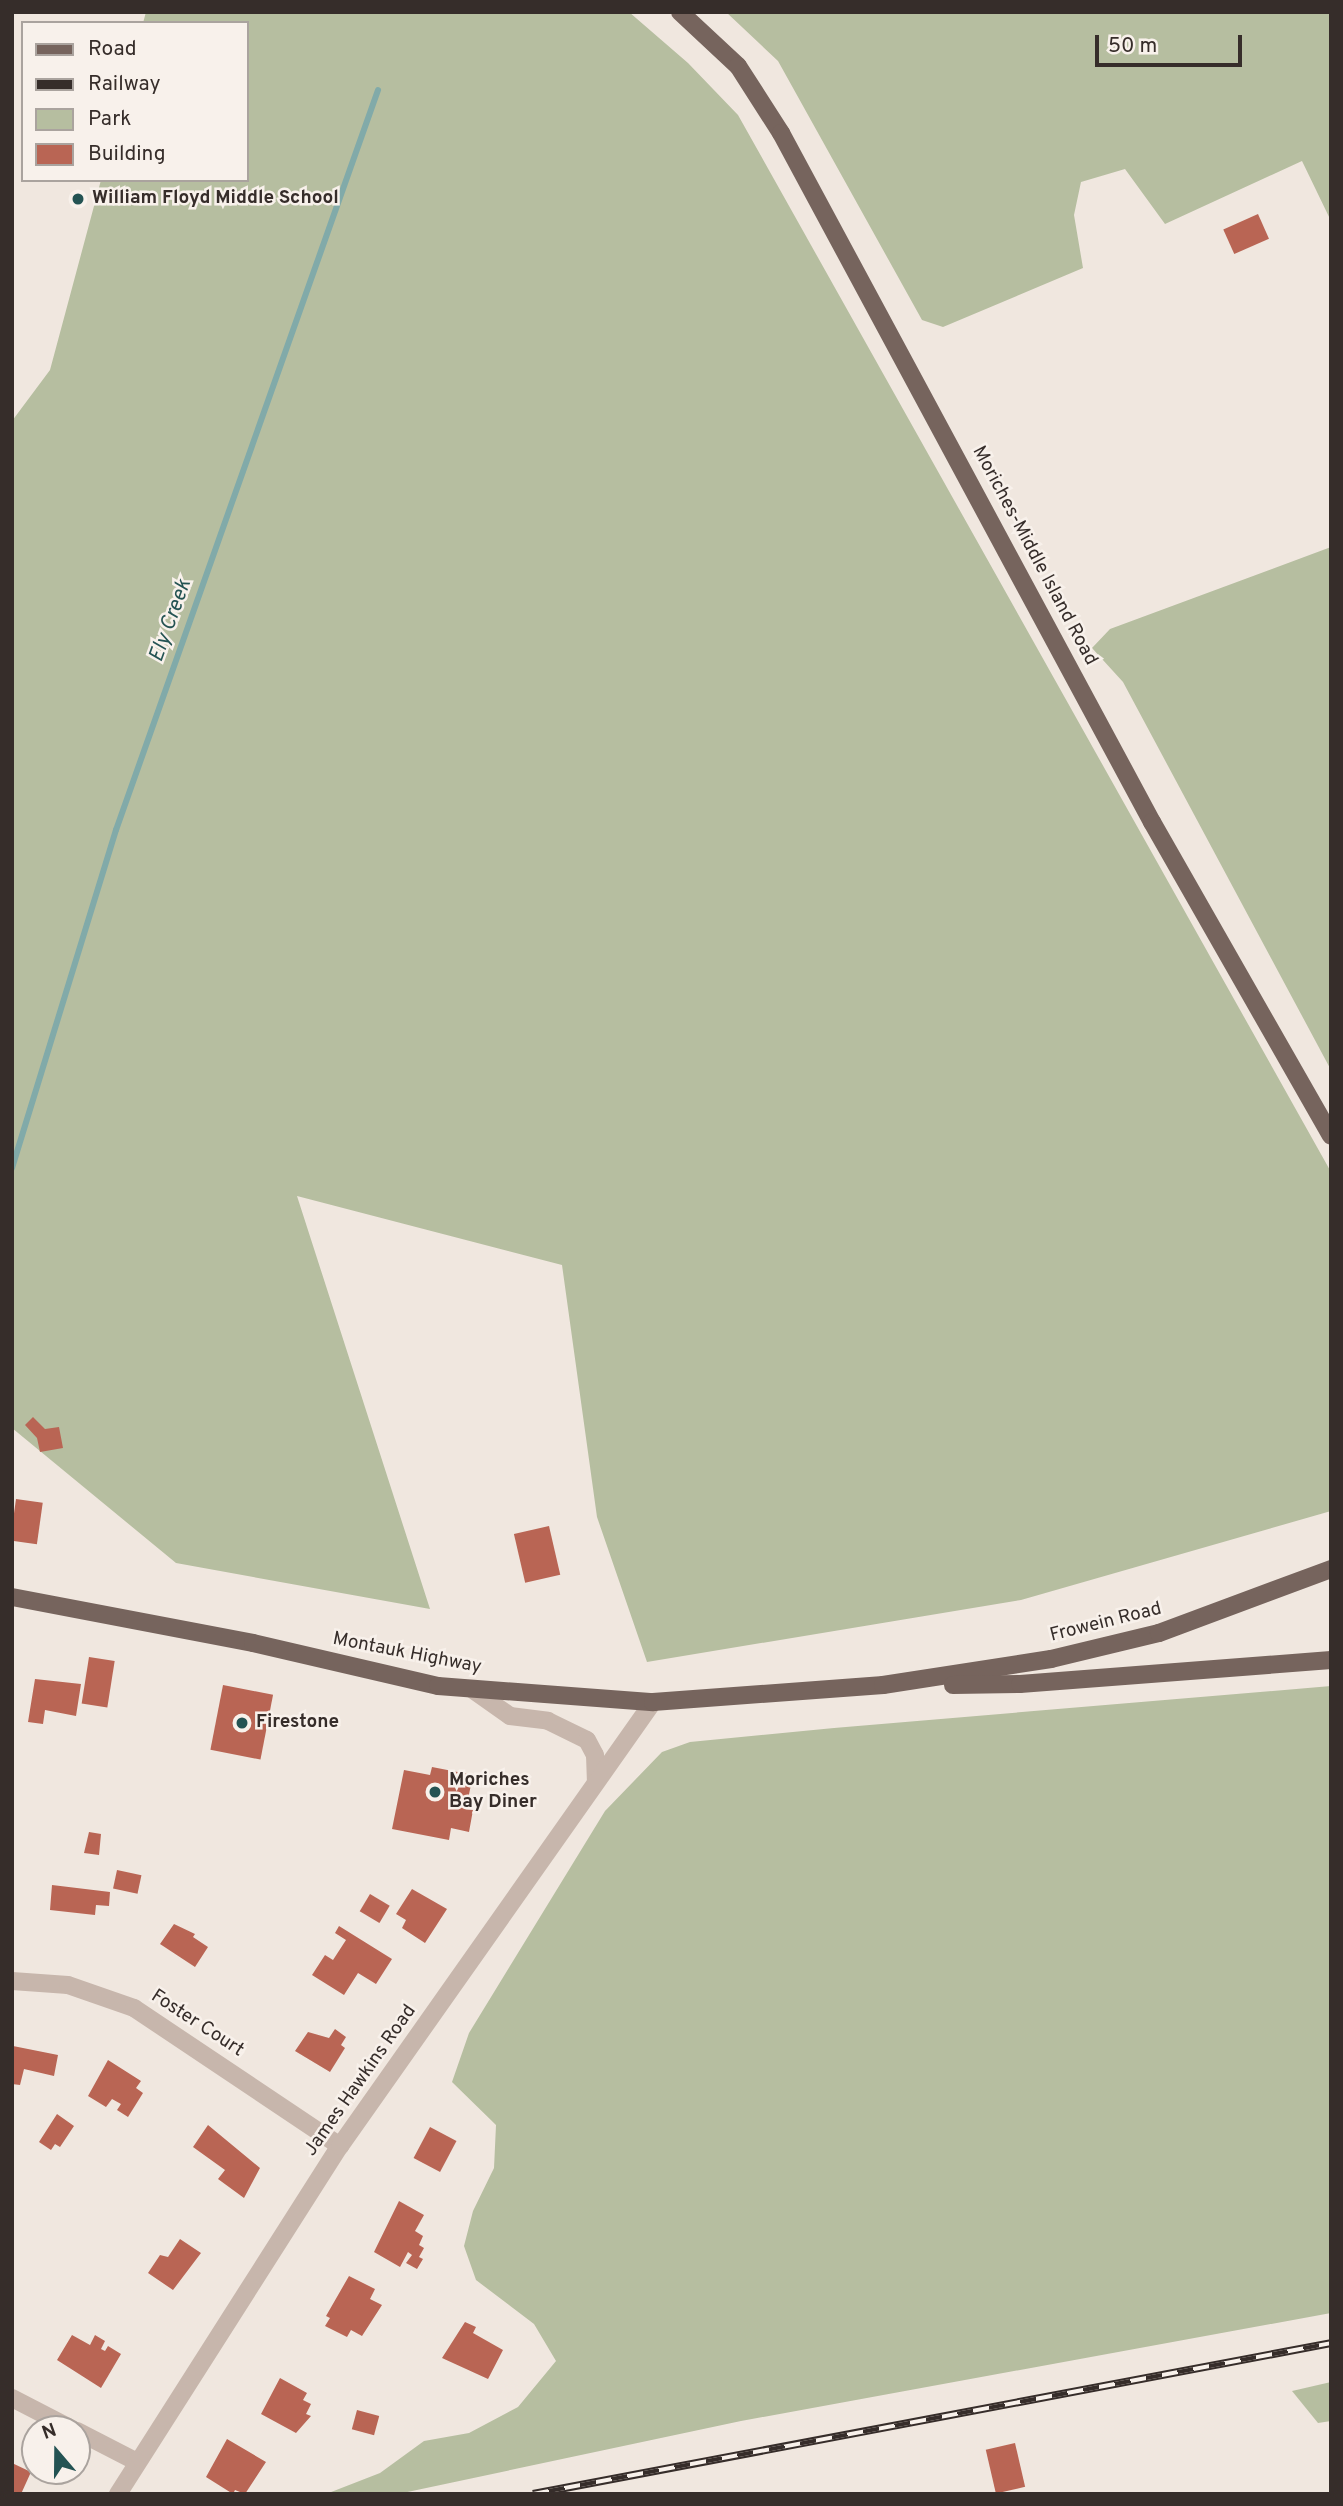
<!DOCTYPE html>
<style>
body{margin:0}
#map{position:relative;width:1343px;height:2506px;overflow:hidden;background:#f0e7df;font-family:Overpass,sans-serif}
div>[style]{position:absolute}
.green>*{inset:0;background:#b6bea0}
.stream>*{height:6px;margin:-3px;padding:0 3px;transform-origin:3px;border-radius:3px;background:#81aaa9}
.building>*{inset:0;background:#b96554;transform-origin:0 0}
.minor>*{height:18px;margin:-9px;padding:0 9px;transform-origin:9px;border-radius:9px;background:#c7b6ac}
.major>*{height:18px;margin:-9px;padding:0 9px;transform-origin:9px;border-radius:9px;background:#76645d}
.rail>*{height:8px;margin-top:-4px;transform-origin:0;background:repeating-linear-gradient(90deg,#f8f1eb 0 16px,#362d2a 0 32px);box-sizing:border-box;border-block:2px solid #362d2a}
.dots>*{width:19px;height:19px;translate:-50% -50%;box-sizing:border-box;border:4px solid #f8f1eb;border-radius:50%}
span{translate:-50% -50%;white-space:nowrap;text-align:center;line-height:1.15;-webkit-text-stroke:5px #f8f1eb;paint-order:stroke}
.poi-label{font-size:19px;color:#362d2a;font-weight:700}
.left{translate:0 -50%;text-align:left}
.street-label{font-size:19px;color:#362d2a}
.water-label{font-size:21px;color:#245353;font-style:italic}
.frame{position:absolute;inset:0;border:14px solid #362d2a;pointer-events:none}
.legend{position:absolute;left:21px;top:21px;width:228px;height:161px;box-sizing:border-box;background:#f8f1eb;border:2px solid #aaa39e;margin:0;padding:9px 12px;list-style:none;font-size:21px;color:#362d2a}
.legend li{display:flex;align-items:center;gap:14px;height:35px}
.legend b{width:35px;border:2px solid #aaa39e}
.north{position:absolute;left:21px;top:2415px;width:70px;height:70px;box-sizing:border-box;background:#f8f1eb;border:2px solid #aaa39e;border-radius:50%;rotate:340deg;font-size:19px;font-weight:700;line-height:28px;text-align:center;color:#362d2a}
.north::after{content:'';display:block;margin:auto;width:24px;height:32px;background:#245353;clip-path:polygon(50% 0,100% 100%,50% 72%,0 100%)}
.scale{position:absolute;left:1095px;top:35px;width:147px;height:32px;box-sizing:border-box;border:4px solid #362d2a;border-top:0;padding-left:9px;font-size:21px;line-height:24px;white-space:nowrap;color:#362d2a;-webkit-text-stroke:5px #f8f1eb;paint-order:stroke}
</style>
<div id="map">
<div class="green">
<i style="clip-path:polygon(146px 12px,629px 12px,688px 63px,738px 115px,1331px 1172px,1331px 1511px,1021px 1600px,647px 1662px,597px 1517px,562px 1265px,297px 1196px,430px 1609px,176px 1563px,12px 1428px,12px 421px,50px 370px,101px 180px,247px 180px,247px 23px,143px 23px)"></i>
<i style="clip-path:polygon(726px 12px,1331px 12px,1331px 221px,1302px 161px,1165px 224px,1125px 169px,1081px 182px,1074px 215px,1083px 268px,943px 327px,922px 320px,778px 61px)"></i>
<i style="clip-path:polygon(1331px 547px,1331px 1070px,1123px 682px,1092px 648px,1110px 629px)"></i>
<i style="clip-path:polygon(1331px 1686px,1331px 2313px,741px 2421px,398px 2494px,326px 2494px,380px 2473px,424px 2441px,469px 2433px,518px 2407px,556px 2361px,534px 2324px,476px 2280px,464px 2246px,473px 2211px,494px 2168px,496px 2125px,452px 2082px,469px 2033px,605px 1811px,662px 1752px,690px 1742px,834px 1728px)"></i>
<i style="clip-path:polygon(1331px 2382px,1331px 2421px,1318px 2423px,1292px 2391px)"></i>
</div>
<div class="stream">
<i style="left:12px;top:1168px;width:354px;rotate:-72.9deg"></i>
<i style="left:116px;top:830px;width:785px;rotate:-70.5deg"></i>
</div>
<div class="building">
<i style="left:1258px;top:214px;width:27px;height:38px;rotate:66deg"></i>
<i style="clip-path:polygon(33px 1417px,45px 1429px,59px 1427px,63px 1448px,40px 1452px,37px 1438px,25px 1425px)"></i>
<i style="left:16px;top:1499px;width:27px;height:42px;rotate:8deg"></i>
<i style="left:549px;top:1526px;width:50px;height:36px;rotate:77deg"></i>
<i style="left:89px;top:1657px;width:26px;height:47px;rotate:9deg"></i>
<i style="clip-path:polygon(35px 1679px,81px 1684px,76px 1716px,45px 1710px,43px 1724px,28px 1722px)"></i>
<i style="left:223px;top:1685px;width:51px;height:66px;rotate:11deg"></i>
<i style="clip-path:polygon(432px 1767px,473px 1775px,466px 1809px,473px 1810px,469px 1832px,451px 1828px,449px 1840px,392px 1829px,404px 1770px,430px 1775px)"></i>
<i style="clip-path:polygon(89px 1832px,101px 1834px,99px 1855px,84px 1853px)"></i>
<i style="left:117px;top:1870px;width:25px;height:19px;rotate:12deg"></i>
<i style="clip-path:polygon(52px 1885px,110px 1892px,109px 1906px,96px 1905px,95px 1915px,50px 1910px)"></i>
<i style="clip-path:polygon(412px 1889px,447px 1909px,425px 1943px,402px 1928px,406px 1920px,396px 1914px)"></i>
<i style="left:370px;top:1894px;width:23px;height:20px;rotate:31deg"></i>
<i style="clip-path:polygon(174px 1924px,195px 1934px,193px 1937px,208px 1947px,195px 1967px,160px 1944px)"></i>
<i style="clip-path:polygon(339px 1926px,392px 1959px,376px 1984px,358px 1973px,344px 1995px,312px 1975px,325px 1955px,333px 1960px,346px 1940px,335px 1933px)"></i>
<i style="clip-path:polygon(335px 2029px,346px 2037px,341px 2045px,345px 2048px,330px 2072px,295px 2051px,308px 2032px,329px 2038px)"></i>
<i style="clip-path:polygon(13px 2046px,58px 2055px,54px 2076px,24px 2069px,20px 2085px,12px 2084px)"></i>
<i style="clip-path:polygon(108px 2060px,141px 2081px,136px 2088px,143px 2093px,128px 2117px,117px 2110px,121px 2104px,112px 2099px,106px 2107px,88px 2096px)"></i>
<i style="clip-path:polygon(57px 2114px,74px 2126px,60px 2147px,55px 2144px,51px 2150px,39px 2142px)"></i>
<i style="clip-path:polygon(208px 2125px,260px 2168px,244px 2198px,218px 2179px,225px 2170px,193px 2147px)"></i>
<i style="left:430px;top:2127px;width:30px;height:35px;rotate:28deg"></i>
<i style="clip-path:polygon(399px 2201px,424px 2215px,415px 2231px,423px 2236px,419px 2245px,424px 2248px,419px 2257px,423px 2259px,417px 2269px,406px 2263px,412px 2255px,408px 2252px,400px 2267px,374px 2252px)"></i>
<i style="clip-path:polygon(180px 2239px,201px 2253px,173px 2290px,148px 2273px,160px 2255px,168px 2257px)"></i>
<i style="clip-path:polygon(349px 2276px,375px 2289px,370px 2299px,382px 2305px,362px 2336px,351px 2330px,347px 2337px,325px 2326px,330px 2318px,326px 2316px)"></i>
<i style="clip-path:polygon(465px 2322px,476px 2327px,473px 2333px,503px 2350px,488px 2379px,442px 2358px)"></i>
<i style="clip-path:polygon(72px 2335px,90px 2345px,95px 2335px,105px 2341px,101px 2349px,105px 2351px,108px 2346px,121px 2354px,101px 2388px,57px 2360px)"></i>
<i style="clip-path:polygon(280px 2378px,307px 2393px,303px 2400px,311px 2404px,306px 2414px,311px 2416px,296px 2433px,261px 2414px)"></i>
<i style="left:357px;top:2410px;width:23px;height:20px;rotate:15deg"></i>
<i style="clip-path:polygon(227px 2439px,266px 2462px,245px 2494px,235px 2490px,233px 2494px,206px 2477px)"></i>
<i style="left:1015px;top:2443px;width:45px;height:30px;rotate:77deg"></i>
<i style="clip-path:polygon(12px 2463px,31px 2472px,21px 2494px,12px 2494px)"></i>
</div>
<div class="minor">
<i style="left:473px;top:1690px;width:45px;rotate:35.1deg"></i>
<i style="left:510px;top:1716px;width:38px;rotate:7deg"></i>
<i style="left:548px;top:1721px;width:43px;rotate:26deg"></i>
<i style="left:587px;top:1740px;width:17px;rotate:62deg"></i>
<i style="left:595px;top:1755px;width:25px;rotate:88deg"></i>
<i style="left:12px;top:1981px;width:56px;rotate:4.1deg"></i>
<i style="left:68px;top:1985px;width:70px;rotate:19.2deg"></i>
<i style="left:134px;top:2008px;width:248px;rotate:33.8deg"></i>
<i style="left:12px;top:2398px;width:68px;rotate:27.3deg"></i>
<i style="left:77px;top:2431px;width:65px;rotate:27.3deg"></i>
<i style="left:118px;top:2494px;width:413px;rotate:-57.5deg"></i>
<i style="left:340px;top:2146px;width:543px;rotate:-54.82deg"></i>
</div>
<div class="major">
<i style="left:680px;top:12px;width:79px;rotate:43deg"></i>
<i style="left:738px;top:66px;width:80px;rotate:57.3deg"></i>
<i style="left:781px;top:133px;width:783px;rotate:61.7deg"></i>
<i style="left:1152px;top:822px;width:361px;rotate:60.3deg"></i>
<i style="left:12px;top:1597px;width:245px;rotate:10.8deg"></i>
<i style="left:253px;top:1643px;width:190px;rotate:13.1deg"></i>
<i style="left:438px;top:1686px;width:216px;rotate:4.3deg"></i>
<i style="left:653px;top:1702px;width:231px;rotate:-4.2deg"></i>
<i style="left:883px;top:1685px;width:170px;rotate:-8.8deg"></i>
<i style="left:1051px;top:1659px;width:111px;rotate:-13.5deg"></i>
<i style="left:1159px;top:1633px;width:184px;rotate:-20.4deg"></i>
<i style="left:953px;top:1685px;width:67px;rotate:-0.9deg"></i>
<i style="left:1020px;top:1684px;width:312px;rotate:-4.4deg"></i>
</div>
<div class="rail">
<i style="left:533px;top:2494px;width:812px;rotate:-10.71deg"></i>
</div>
<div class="dots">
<i style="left:78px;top:199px;background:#245353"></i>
<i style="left:242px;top:1723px;background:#245353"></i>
<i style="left:435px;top:1792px;background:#245353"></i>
</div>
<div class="poi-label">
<span class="left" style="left:92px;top:199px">William Floyd Middle School</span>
<span class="left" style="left:256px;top:1723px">Firestone</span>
<span class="left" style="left:449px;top:1792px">Moriches<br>Bay Diner</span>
</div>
<div class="street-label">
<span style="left:1034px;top:556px;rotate:62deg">Moriches-Middle Island Road</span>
<span style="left:1106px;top:1623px;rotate:-14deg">Frowein Road</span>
<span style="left:407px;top:1654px;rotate:11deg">Montauk Highway</span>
<span style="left:197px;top:2024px;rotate:33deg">Foster Court</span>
<span style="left:361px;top:2081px;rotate:-55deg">James Hawkins Road</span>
</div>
<div class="water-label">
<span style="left:171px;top:621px;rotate:-70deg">Ely Creek</span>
</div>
<div class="frame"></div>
<ul class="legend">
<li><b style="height:9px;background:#76645d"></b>Road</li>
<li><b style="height:9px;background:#362d2a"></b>Railway</li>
<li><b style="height:19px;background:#b6bea0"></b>Park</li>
<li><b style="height:19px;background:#b96554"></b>Building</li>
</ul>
<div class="north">N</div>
<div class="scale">50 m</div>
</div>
